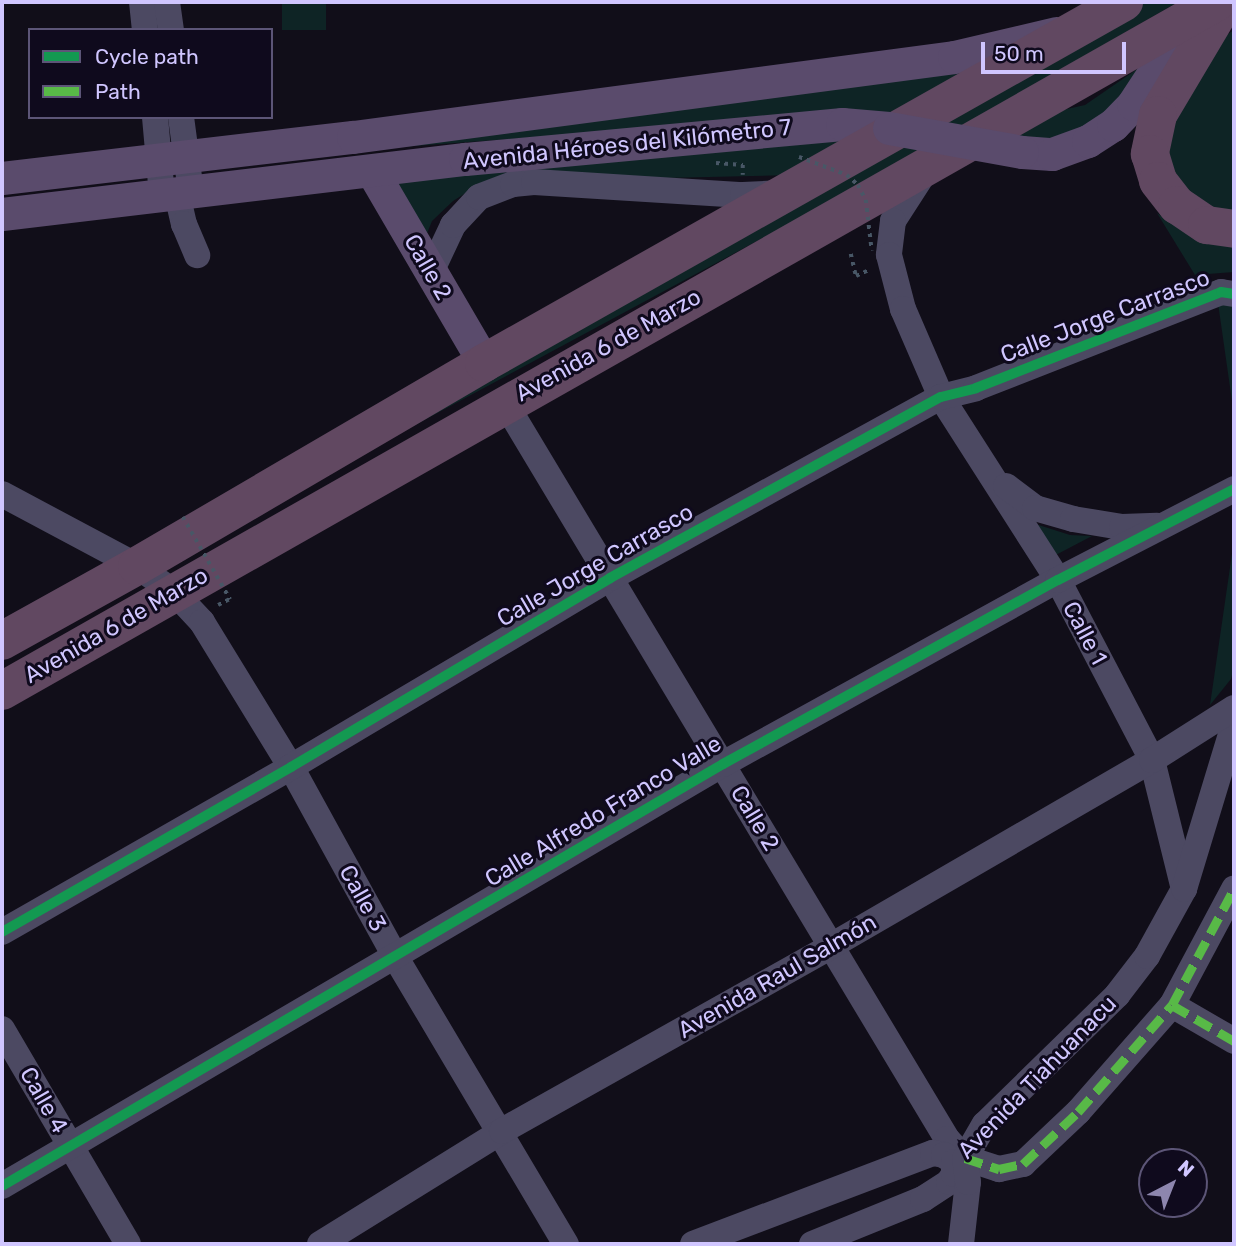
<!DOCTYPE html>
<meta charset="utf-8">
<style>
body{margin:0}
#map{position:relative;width:1236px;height:1246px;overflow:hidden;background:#110e19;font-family:Rubik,sans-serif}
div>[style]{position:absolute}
.green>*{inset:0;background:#0e2425;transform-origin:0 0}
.path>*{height:3.5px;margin-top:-1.75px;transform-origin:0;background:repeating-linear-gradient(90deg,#485766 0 3.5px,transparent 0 8.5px)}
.minor>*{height:26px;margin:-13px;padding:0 13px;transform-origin:13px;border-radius:13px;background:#4c4962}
.major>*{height:33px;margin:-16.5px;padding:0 16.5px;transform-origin:16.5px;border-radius:16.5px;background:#5a4b6c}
.highway>*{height:38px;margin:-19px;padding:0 19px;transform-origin:19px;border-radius:19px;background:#614861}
.path-bridge>*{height:3.5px;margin-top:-1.75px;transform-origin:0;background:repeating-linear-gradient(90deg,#485766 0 3.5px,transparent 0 8.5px)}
.major-bridge>*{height:33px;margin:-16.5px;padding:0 16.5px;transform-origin:16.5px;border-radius:16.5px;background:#5a4b6c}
.quiet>*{height:9px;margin-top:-4.5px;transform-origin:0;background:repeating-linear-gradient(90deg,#58b947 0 18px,transparent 0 27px)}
.cycleway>*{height:10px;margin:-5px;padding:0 5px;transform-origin:5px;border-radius:5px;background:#139951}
span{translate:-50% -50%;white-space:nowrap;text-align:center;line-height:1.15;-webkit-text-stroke:6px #0f0a1d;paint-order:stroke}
.street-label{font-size:23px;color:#d0c6ff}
.frame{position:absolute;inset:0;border:4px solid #d0c6ff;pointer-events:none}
.legend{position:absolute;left:28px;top:28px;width:245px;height:91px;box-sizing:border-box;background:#0f0a1d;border:2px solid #5c5577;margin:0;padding:9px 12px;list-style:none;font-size:21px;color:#d0c6ff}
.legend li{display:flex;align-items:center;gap:14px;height:35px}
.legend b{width:35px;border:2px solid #5c5577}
.north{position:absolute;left:1138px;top:1148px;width:70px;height:70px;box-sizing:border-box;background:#0f0a1d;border:2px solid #5c5577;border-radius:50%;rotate:42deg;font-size:19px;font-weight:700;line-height:28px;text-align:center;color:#d0c6ff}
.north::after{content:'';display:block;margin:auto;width:24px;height:32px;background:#8d86ae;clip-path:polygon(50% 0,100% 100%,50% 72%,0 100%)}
.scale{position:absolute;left:981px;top:42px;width:145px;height:32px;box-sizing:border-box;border:4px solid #d0c6ff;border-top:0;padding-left:9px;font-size:21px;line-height:24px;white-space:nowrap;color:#d0c6ff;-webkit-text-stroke:5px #0f0a1d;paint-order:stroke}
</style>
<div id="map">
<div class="green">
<i style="left:282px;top:2px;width:44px;height:28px"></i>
<i style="clip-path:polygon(1146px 2px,1178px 2px,839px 197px,389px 439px)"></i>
<i style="clip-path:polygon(1234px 30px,1234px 218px,1214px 216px,1162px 170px,1177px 97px,1205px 49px)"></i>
<i style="clip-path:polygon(1025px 50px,903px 118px,840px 115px,373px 149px)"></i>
<i style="clip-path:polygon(1146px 63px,1114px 111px,1067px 139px,998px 137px,1040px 115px,1085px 105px)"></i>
<i style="clip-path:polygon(876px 135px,794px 175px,483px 182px,453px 201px,432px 221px,422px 246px,385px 182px)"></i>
<i style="clip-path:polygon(1157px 213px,1186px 233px,1234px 244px,1234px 272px,1195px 275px)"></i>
<i style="clip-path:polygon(1217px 296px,1234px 297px,1234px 415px)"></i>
<i style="clip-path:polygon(1026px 521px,1070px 535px,1092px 536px,1050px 558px)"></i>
<i style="clip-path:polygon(1234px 540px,1234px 668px,1231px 679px,1210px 705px)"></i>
</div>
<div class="path">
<i style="left:716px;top:163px;width:27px;rotate:4deg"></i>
<i style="left:743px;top:165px;width:10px;rotate:90deg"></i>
<i style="left:851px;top:254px;width:23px;rotate:77deg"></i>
<i style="left:856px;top:276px;width:14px;rotate:-25deg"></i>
<i style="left:218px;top:605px;width:13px;rotate:-27deg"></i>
</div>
<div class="minor">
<i style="left:142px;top:2px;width:28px;rotate:84deg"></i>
<i style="left:167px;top:2px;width:28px;rotate:82deg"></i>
<i style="left:155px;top:117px;width:78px;rotate:84.9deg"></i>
<i style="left:181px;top:117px;width:76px;rotate:82.4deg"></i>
<i style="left:924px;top:173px;width:57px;rotate:122.9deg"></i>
<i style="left:893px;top:221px;width:34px;rotate:97deg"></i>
<i style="left:889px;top:255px;width:56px;rotate:75.5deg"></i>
<i style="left:903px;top:309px;width:96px;rotate:66.6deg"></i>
<i style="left:941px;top:397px;width:217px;rotate:57.4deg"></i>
<i style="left:1058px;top:580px;width:203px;rotate:62.4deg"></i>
<i style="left:1152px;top:760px;width:133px;rotate:76.1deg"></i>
<i style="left:177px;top:194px;width:31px;rotate:77deg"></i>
<i style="left:184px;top:224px;width:34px;rotate:67deg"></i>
<i style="left:431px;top:272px;width:52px;rotate:-64.9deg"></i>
<i style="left:453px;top:225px;width:38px;rotate:-47deg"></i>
<i style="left:479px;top:197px;width:36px;rotate:-21deg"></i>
<i style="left:513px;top:184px;width:21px;rotate:-5deg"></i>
<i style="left:534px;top:182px;width:209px;rotate:3.6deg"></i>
<i style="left:743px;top:195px;width:34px;rotate:-3deg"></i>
<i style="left:505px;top:403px;width:859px;rotate:59.01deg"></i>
<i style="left:947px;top:1139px;width:26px;rotate:47deg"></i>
<i style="left:1006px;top:486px;width:36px;rotate:37deg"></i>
<i style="left:1035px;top:508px;width:40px;rotate:16deg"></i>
<i style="left:1073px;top:519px;width:50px;rotate:9.3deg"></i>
<i style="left:1122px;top:527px;width:35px;rotate:-2deg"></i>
<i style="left:2px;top:494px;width:153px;rotate:28.1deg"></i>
<i style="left:137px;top:566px;width:45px;rotate:35.1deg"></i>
<i style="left:174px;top:592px;width:41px;rotate:47deg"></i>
<i style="left:202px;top:622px;width:170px;rotate:58.5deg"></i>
<i style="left:291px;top:767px;width:218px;rotate:61.2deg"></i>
<i style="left:396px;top:958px;width:333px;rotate:59.3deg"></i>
<i style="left:2px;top:932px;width:333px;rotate:-29.7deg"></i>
<i style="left:291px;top:767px;width:371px;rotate:-30.6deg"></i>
<i style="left:610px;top:578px;width:377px;rotate:-28.7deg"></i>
<i style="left:941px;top:397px;width:36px;rotate:-14deg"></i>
<i style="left:976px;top:388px;width:263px;rotate:-21.4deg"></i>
<i style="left:1221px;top:292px;width:13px;rotate:9deg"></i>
<i style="left:1172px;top:1005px;width:72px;rotate:30.1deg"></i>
<i style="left:2px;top:1029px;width:249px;rotate:59.6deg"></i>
<i style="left:965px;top:1158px;width:36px;rotate:18deg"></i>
<i style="left:999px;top:1169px;width:25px;rotate:-12deg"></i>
<i style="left:1023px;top:1164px;width:76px;rotate:-43.4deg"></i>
<i style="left:1078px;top:1112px;width:142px;rotate:-48.7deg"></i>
<i style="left:1172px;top:1005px;width:132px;rotate:-61.9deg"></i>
<i style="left:954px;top:1162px;width:12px;rotate:-20deg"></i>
<i style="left:965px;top:1158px;width:39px;rotate:-60deg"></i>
<i style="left:985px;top:1124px;width:185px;rotate:-44.3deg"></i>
<i style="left:1117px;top:995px;width:49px;rotate:-52.4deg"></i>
<i style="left:1147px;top:956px;width:77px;rotate:-61.1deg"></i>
<i style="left:1184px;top:889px;width:172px;rotate:-73.1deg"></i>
<i style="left:2px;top:1186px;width:835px;rotate:-30.34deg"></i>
<i style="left:723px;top:764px;width:382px;rotate:-28.8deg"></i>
<i style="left:1058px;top:580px;width:198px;rotate:-27.3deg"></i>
<i style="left:320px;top:1244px;width:214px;rotate:-31.8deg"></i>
<i style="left:502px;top:1131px;width:377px;rotate:-29.3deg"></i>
<i style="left:831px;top:946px;width:371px;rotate:-30.1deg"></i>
<i style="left:1152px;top:760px;width:97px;rotate:-32.4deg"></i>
<i style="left:693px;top:1244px;width:257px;rotate:-20.8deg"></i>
<i style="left:933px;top:1153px;width:11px;rotate:10deg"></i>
<i style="left:944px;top:1155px;width:12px;rotate:35deg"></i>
<i style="left:812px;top:1244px;width:120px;rotate:-22.1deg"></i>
<i style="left:923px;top:1199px;width:31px;rotate:-33deg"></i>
<i style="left:949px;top:1182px;width:9px;rotate:-58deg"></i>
<i style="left:954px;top:1174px;width:12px;rotate:-90deg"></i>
<i style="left:961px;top:1244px;width:62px;rotate:-83.6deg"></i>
<i style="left:968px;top:1182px;width:24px;rotate:-97deg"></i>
</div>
<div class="major">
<i style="left:1022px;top:152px;width:30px;rotate:4deg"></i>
<i style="left:1052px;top:154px;width:38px;rotate:-20deg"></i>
<i style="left:1088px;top:141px;width:30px;rotate:-33deg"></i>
<i style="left:1113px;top:125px;width:29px;rotate:-46deg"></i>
<i style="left:1133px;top:104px;width:104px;rotate:-56.8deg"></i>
<i style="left:372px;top:171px;width:222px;rotate:59.7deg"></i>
<i style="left:2px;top:178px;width:353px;rotate:-6.7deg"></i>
<i style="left:353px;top:137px;width:606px;rotate:-7.58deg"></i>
<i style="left:954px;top:57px;width:105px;rotate:-13.2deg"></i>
<i style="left:2px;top:214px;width:466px;rotate:-6.8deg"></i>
<i style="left:465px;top:159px;width:379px;rotate:-5.3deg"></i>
<i style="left:842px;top:124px;width:47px;rotate:4.9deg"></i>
</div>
<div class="highway">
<i style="left:1225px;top:2px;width:131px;rotate:120.7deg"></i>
<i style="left:1158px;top:115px;width:40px;rotate:102deg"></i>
<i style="left:1150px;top:154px;width:28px;rotate:73deg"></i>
<i style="left:1158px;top:181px;width:31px;rotate:52deg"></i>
<i style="left:1177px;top:205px;width:36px;rotate:34deg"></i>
<i style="left:1207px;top:225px;width:27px;rotate:8deg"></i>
<i style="left:2px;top:641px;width:154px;rotate:-29.1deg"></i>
<i style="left:137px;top:566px;width:402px;rotate:-30.3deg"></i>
<i style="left:484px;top:363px;width:735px;rotate:-29.43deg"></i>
<i style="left:2px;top:691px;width:1397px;rotate:-29.56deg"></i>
</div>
<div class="path-bridge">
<i style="left:799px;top:157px;width:51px;rotate:20.6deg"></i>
<i style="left:847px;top:175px;width:15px;rotate:42deg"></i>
<i style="left:858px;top:185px;width:17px;rotate:62deg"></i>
<i style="left:866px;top:200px;width:51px;rotate:83.3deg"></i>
<i style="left:183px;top:517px;width:95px;rotate:60.2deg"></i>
</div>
<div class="major-bridge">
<i style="left:889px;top:128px;width:135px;rotate:10.2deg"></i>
</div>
<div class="quiet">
<i style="left:1172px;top:1005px;width:72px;rotate:30.1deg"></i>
<i style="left:965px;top:1158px;width:36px;rotate:18deg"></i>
<i style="left:999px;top:1169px;width:25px;rotate:-12deg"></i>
<i style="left:1023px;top:1164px;width:76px;rotate:-43.4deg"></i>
<i style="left:1078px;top:1112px;width:142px;rotate:-48.7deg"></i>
<i style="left:1172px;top:1005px;width:132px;rotate:-61.9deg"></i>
</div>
<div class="cycleway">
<i style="left:2px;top:932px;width:333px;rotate:-29.7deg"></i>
<i style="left:291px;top:767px;width:371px;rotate:-30.6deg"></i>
<i style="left:610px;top:578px;width:377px;rotate:-28.7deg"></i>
<i style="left:941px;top:397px;width:36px;rotate:-14deg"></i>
<i style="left:976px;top:388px;width:263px;rotate:-21.4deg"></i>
<i style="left:1221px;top:292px;width:13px;rotate:9deg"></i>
<i style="left:2px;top:1186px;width:835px;rotate:-30.34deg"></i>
<i style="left:723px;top:764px;width:382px;rotate:-28.8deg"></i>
<i style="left:1058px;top:580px;width:198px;rotate:-27.3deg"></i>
</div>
<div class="street-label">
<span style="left:627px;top:144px;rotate:-6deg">Avenida Héroes del Kilómetro 7</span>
<span style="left:428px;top:267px;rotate:60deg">Calle 2</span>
<span style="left:1105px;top:316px;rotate:-21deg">Calle Jorge Carrasco</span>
<span style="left:608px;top:345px;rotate:-29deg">Avenida 6 de Marzo</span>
<span style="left:595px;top:565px;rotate:-30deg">Calle Jorge Carrasco</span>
<span style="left:116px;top:625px;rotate:-30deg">Avenida 6 de Marzo</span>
<span style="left:1085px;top:633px;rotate:62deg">Calle 1</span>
<span style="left:603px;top:811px;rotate:-31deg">Calle Alfredo Franco Valle</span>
<span style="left:755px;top:818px;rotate:59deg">Calle 2</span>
<span style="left:363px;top:898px;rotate:61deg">Calle 3</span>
<span style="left:777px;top:976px;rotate:-30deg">Avenida Raul Salmón</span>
<span style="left:1037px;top:1077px;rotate:-46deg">Avenida Tiahuanacu</span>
<span style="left:44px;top:1100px;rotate:60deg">Calle 4</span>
</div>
<div class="frame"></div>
<ul class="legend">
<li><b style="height:9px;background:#139951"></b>Cycle path</li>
<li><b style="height:9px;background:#58b947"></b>Path</li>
</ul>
<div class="north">N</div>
<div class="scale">50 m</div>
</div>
